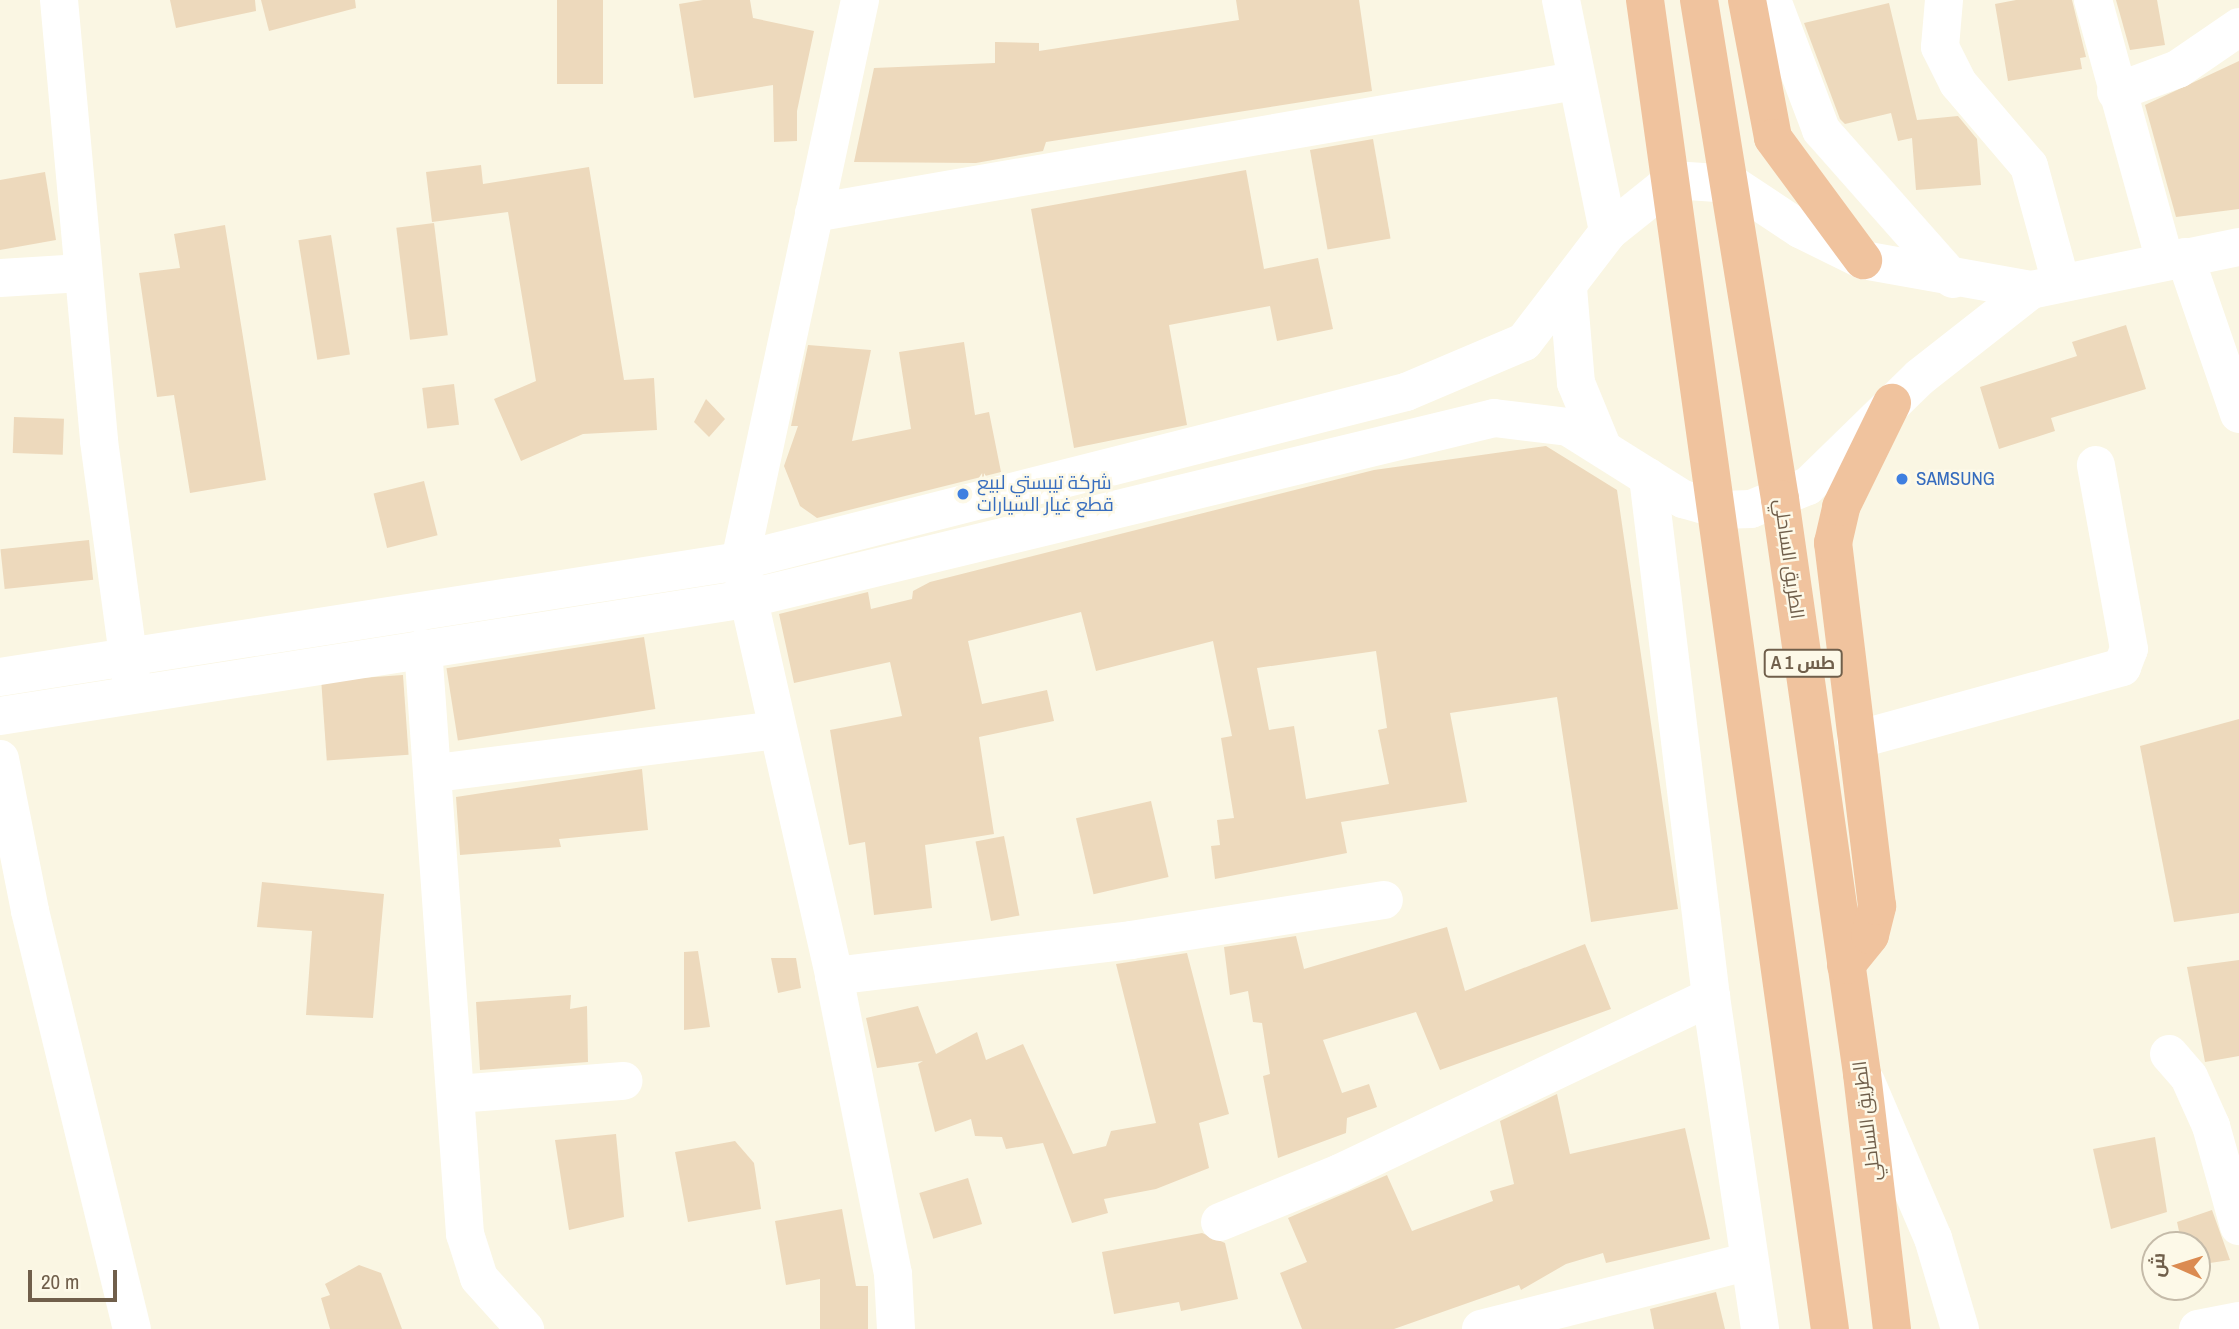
<!DOCTYPE html>
<meta charset="utf-8">
<style>
body{margin:0}
#map{position:relative;width:2239px;height:1329px;overflow:hidden;background:#faf6e3;font-family:"Archivo Narrow",Cairo,sans-serif}
div>[style]{position:absolute}
.building>*{inset:0;background:#edd9bc;transform-origin:0 0}
.minor>*{height:38px;margin:-19px;padding:0 19px;transform-origin:19px;border-radius:19px;background:#fff}
.highway>*{height:38px;margin:-19px;padding:0 19px;transform-origin:19px;border-radius:19px;background:#f0c39e}
.dots>*{width:19px;height:19px;translate:-50% -50%;box-sizing:border-box;border:4px solid #fdf9e8;border-radius:50%}
span{translate:-50% -50%;white-space:nowrap;text-align:center;line-height:1.15;-webkit-text-stroke:5px #fdf9e8;paint-order:stroke}
.shield-label span{padding:2px 5px;background:#fdf9e8;border:2px solid;border-radius:5px;-webkit-text-stroke-width:0}
.shield-label{font-size:18px;color:#705f4b;font-weight:700}
.shop-label{font-size:19px;color:#366cbe}
.left{translate:0 -50%;text-align:left}
.street-label{font-size:19px;color:#705f4b}
.north{position:absolute;left:2141px;top:1231px;width:70px;height:70px;box-sizing:border-box;background:#fdf9e8;border:2px solid #c5bba9;border-radius:50%;rotate:273deg;font-size:19px;font-weight:700;line-height:28px;text-align:center;color:#705f4b}
.north::after{content:'';display:block;margin:auto;width:24px;height:32px;background:#db8b51;clip-path:polygon(50% 0,100% 100%,50% 72%,0 100%)}
.scale{position:absolute;left:28px;top:1270px;width:89px;height:32px;box-sizing:border-box;border:4px solid #705f4b;border-top:0;padding-left:9px;font-size:21px;line-height:24px;white-space:nowrap;color:#705f4b;-webkit-text-stroke:5px #fdf9e8;paint-order:stroke}
</style>
<div id="map">
<div class="building">
<i style="clip-path:polygon(170px 0,255px 0,256px 11px,176px 28px)"></i>
<i style="clip-path:polygon(261px 0,355px 0,356px 8px,269px 31px)"></i>
<i style="left:557px;top:0;width:46px;height:84px"></i>
<i style="clip-path:polygon(703px 0,750px 0,753px 18px,814px 31px,797px 111px,797px 141px,774px 142px,773px 85px,694px 98px,679px 4px)"></i>
<i style="clip-path:polygon(1236px 0,1359px 0,1372px 91px,1046px 142px,1043px 151px,976px 163px,854px 162px,874px 68px,995px 63px,995px 42px,1039px 43px,1039px 51px,1239px 20px)"></i>
<i style="clip-path:polygon(2016px 0,2072px 0,2086px 57px,2080px 58px,2082px 69px,2008px 81px,1995px 4px)"></i>
<i style="clip-path:polygon(2116px 0,2157px 0,2165px 45px,2130px 50px)"></i>
<i style="clip-path:polygon(1889px 3px,1917px 120px,1958px 116px,1977px 139px,1981px 185px,1916px 190px,1912px 138px,1898px 141px,1891px 113px,1845px 124px,1840px 119px,1804px 23px)"></i>
<i style="clip-path:polygon(2239px 61px,2239px 209px,2176px 217px,2145px 105px)"></i>
<i style="left:1373px;top:139px;width:101px;height:64px;rotate:80deg"></i>
<i style="clip-path:polygon(481px 165px,483px 184px,589px 167px,624px 380px,654px 378px,657px 430px,583px 434px,521px 461px,494px 399px,536px 381px,508px 212px,432px 222px,426px 172px)"></i>
<i style="clip-path:polygon(1246px 170px,1264px 269px,1318px 258px,1333px 329px,1277px 341px,1270px 306px,1169px 325px,1187px 425px,1074px 448px,1031px 209px)"></i>
<i style="clip-path:polygon(45px 172px,56px 240px,0 250px,0 180px)"></i>
<i style="left:434px;top:223px;width:113px;height:38px;rotate:83deg"></i>
<i style="clip-path:polygon(225px 225px,266px 480px,190px 493px,174px 395px,157px 397px,139px 273px,180px 268px,174px 234px)"></i>
<i style="left:331px;top:235px;width:121px;height:33px;rotate:81deg"></i>
<i style="clip-path:polygon(2126px 325px,2146px 389px,2051px 418px,2055px 431px,1999px 449px,1980px 387px,2077px 356px,2072px 342px)"></i>
<i style="clip-path:polygon(964px 342px,975px 415px,989px 412px,1001px 472px,817px 518px,800px 506px,784px 466px,798px 426px,791px 426px,808px 345px,871px 350px,852px 441px,911px 429px,899px 352px)"></i>
<i style="left:454px;top:384px;width:41px;height:32px;rotate:83deg"></i>
<i style="clip-path:polygon(706px 399px,725px 419px,709px 437px,694px 422px)"></i>
<i style="left:14px;top:417px;width:50px;height:36px;rotate:2deg"></i>
<i style="clip-path:polygon(evenodd,1546px 446px,1617px 490px,1678px 909px,1591px 922px,1557px 697px,1450px 713px,1467px 802px,1341px 822px,1347px 853px,1215px 879px,1211px 846px,1220px 845px,1217px 820px,1234px 818px,1221px 738px,1232px 736px,1213px 641px,1096px 671px,1081px 612px,968px 641px,982px 704px,1047px 690px,1054px 721px,979px 737px,994px 834px,925px 845px,932px 908px,874px 915px,865px 842px,849px 845px,830px 730px,902px 716px,890px 662px,794px 683px,779px 614px,868px 592px,871px 609px,912px 599px,913px 591px,930px 582px,1374px 470px,1546px 446px,1376px 651px,1387px 728px,1378px 730px,1389px 784px,1306px 799px,1294px 726px,1269px 730px,1257px 668px,1376px 651px)"></i>
<i style="left:424px;top:481px;width:56px;height:52px;rotate:76deg"></i>
<i style="left:89px;top:540px;width:40px;height:89px;rotate:84deg"></i>
<i style="left:644px;top:637px;width:73px;height:200px;rotate:81deg"></i>
<i style="left:403px;top:675px;width:80px;height:82px;rotate:86deg"></i>
<i style="clip-path:polygon(2239px 719px,2239px 913px,2174px 922px,2140px 746px)"></i>
<i style="clip-path:polygon(642px 769px,648px 830px,559px 839px,561px 847px,460px 855px,456px 797px)"></i>
<i style="left:1151px;top:801px;width:78px;height:77px;rotate:77deg"></i>
<i style="left:1004px;top:836px;width:81px;height:29px;rotate:79deg"></i>
<i style="clip-path:polygon(262px 882px,384px 894px,373px 1018px,306px 1015px,312px 931px,257px 927px)"></i>
<i style="clip-path:polygon(1447px 927px,1465px 991px,1585px 944px,1611px 1009px,1440px 1070px,1416px 1012px,1323px 1040px,1342px 1093px,1369px 1084px,1377px 1107px,1347px 1118px,1346px 1133px,1278px 1158px,1263px 1076px,1270px 1074px,1262px 1023px,1253px 1022px,1248px 991px,1230px 995px,1224px 947px,1296px 936px,1304px 969px)"></i>
<i style="clip-path:polygon(698px 951px,710px 1027px,684px 1030px,684px 952px)"></i>
<i style="clip-path:polygon(1187px 953px,1229px 1114px,1199px 1123px,1209px 1168px,1156px 1189px,1104px 1199px,1108px 1213px,1072px 1223px,1043px 1143px,1006px 1149px,1002px 1137px,975px 1136px,971px 1119px,935px 1132px,918px 1064px,923px 1061px,877px 1068px,866px 1018px,918px 1006px,936px 1054px,977px 1032px,986px 1060px,1023px 1044px,1073px 1154px,1106px 1146px,1111px 1131px,1156px 1123px,1116px 964px)"></i>
<i style="clip-path:polygon(771px 958px,796px 958px,801px 988px,778px 993px)"></i>
<i style="clip-path:polygon(2239px 960px,2239px 1056px,2205px 1062px,2187px 967px)"></i>
<i style="clip-path:polygon(571px 995px,570px 1009px,587px 1006px,588px 1062px,480px 1070px,476px 1002px)"></i>
<i style="clip-path:polygon(1557px 1094px,1570px 1154px,1685px 1128px,1710px 1239px,1606px 1263px,1603px 1253px,1566px 1264px,1521px 1290px,1519px 1285px,1394px 1329px,1302px 1329px,1280px 1273px,1307px 1262px,1288px 1218px,1387px 1175px,1412px 1231px,1493px 1201px,1490px 1191px,1514px 1184px,1500px 1121px)"></i>
<i style="clip-path:polygon(616px 1134px,624px 1217px,569px 1230px,555px 1140px)"></i>
<i style="clip-path:polygon(2155px 1137px,2167px 1212px,2111px 1229px,2093px 1149px)"></i>
<i style="clip-path:polygon(735px 1141px,754px 1163px,761px 1209px,688px 1222px,675px 1152px)"></i>
<i style="left:968px;top:1178px;width:48px;height:51px;rotate:73deg"></i>
<i style="clip-path:polygon(842px 1209px,856px 1286px,868px 1286px,868px 1329px,820px 1329px,820px 1279px,786px 1285px,775px 1221px)"></i>
<i style="clip-path:polygon(2212px 1210px,2230px 1260px,2210px 1263px,2202px 1245px,2182px 1245px,2177px 1222px)"></i>
<i style="clip-path:polygon(1202px 1233px,1225px 1243px,1238px 1299px,1181px 1311px,1179px 1302px,1114px 1314px,1102px 1252px)"></i>
<i style="clip-path:polygon(359px 1265px,381px 1273px,402px 1329px,330px 1329px,321px 1298px,330px 1295px,325px 1284px)"></i>
<i style="clip-path:polygon(1716px 1292px,1725px 1329px,1654px 1329px,1650px 1309px)"></i>
</div>
<div class="minor">
<i style="left:59px;top:0;width:443px;rotate:84.8deg"></i>
<i style="left:99px;top:441px;width:246px;rotate:82.3deg"></i>
<i style="left:860px;top:0;width:574px;rotate:102.07deg"></i>
<i style="left:740px;top:561px;width:426px;rotate:77.2deg"></i>
<i style="left:834px;top:976px;width:304px;rotate:78.8deg"></i>
<i style="left:893px;top:1274px;width:55px;rotate:86.9deg"></i>
<i style="left:1561px;top:0;width:237px;rotate:78.5deg"></i>
<i style="left:1772px;top:0;width:139px;rotate:69.3deg"></i>
<i style="left:1821px;top:130px;width:199px;rotate:48.5deg"></i>
<i style="left:1944px;top:0;width:47px;rotate:94.9deg"></i>
<i style="left:1940px;top:47px;width:40px;rotate:63.4deg"></i>
<i style="left:1958px;top:83px;width:109px;rotate:49.5deg"></i>
<i style="left:2029px;top:166px;width:121px;rotate:74.7deg"></i>
<i style="left:2093px;top:0;width:271px;rotate:74.6deg"></i>
<i style="left:2116px;top:92px;width:66px;rotate:-20.4deg"></i>
<i style="left:2178px;top:69px;width:74px;rotate:-34.5deg"></i>
<i style="left:814px;top:213px;width:772px;rotate:-9.84deg"></i>
<i style="left:2185px;top:257px;width:166px;rotate:71deg"></i>
<i style="left:0;top:278px;width:82px;rotate:-3.5deg"></i>
<i style="left:1568px;top:288px;width:95px;rotate:85.2deg"></i>
<i style="left:1576px;top:383px;width:68px;rotate:67.6deg"></i>
<i style="left:1648px;top:477px;width:524px;rotate:83.09deg"></i>
<i style="left:1711px;top:997px;width:336px;rotate:81.6deg"></i>
<i style="left:423px;top:648px;width:588px;rotate:85.9deg"></i>
<i style="left:465px;top:1234px;width:46px;rotate:72.3deg"></i>
<i style="left:479px;top:1278px;width:69px;rotate:48deg"></i>
<i style="left:0;top:677px;width:749px;rotate:-8.91deg"></i>
<i style="left:740px;top:561px;width:687px;rotate:-14.24deg"></i>
<i style="left:1406px;top:392px;width:128px;rotate:-23deg"></i>
<i style="left:1524px;top:342px;width:138px;rotate:-52.6deg"></i>
<i style="left:1608px;top:232px;width:83px;rotate:-38.7deg"></i>
<i style="left:1673px;top:180px;width:59px;rotate:3.9deg"></i>
<i style="left:1732px;top:184px;width:82px;rotate:33.5deg"></i>
<i style="left:1800px;top:229px;width:70px;rotate:26.2deg"></i>
<i style="left:1863px;top:260px;width:171px;rotate:10.1deg"></i>
<i style="left:2031px;top:290px;width:212px;rotate:-11.7deg"></i>
<i style="left:0;top:716px;width:755px;rotate:-8.91deg"></i>
<i style="left:746px;top:599px;width:770px;rotate:-13.6deg"></i>
<i style="left:1494px;top:418px;width:75px;rotate:6.9deg"></i>
<i style="left:1568px;top:427px;width:136px;rotate:32.1deg"></i>
<i style="left:1683px;top:499px;width:40px;rotate:16deg"></i>
<i style="left:1721px;top:510px;width:30px;rotate:-2deg"></i>
<i style="left:1751px;top:509px;width:61px;rotate:-22deg"></i>
<i style="left:1808px;top:486px;width:156px;rotate:-44.2deg"></i>
<i style="left:1920px;top:377px;width:141px;rotate:-38.1deg"></i>
<i style="left:1856px;top:740px;width:276px;rotate:-15.3deg"></i>
<i style="left:2122px;top:667px;width:19px;rotate:-69deg"></i>
<i style="left:2129px;top:649px;width:187px;rotate:-100.2deg"></i>
<i style="left:0;top:759px;width:155px;rotate:78.8deg"></i>
<i style="left:30px;top:911px;width:430px;rotate:76.3deg"></i>
<i style="left:436px;top:773px;width:342px;rotate:-7.2deg"></i>
<i style="left:834px;top:976px;width:299px;rotate:-6.9deg"></i>
<i style="left:1131px;top:940px;width:256px;rotate:-9deg"></i>
<i style="left:2169px;top:1054px;width:30px;rotate:49deg"></i>
<i style="left:2189px;top:1077px;width:54px;rotate:65.8deg"></i>
<i style="left:2211px;top:1126px;width:104px;rotate:74.4deg"></i>
<i style="left:1866px;top:1082px;width:170px;rotate:66.8deg"></i>
<i style="left:1933px;top:1238px;width:95px;rotate:73.5deg"></i>
<i style="left:457px;top:1094px;width:167px;rotate:-4.5deg"></i>
<i style="left:1220px;top:1222px;width:130px;rotate:-22.2deg"></i>
<i style="left:1340px;top:1173px;width:411px;rotate:-25.4deg"></i>
<i style="left:1481px;top:1329px;width:277px;rotate:-14.2deg"></i>
<i style="left:2198px;top:1329px;width:42px;rotate:-11deg"></i>
</div>
<div class="highway">
<i style="left:1645px;top:0;width:1342px;rotate:82.08deg"></i>
<i style="left:1699px;top:0;width:506px;rotate:80.78deg"></i>
<i style="left:1780px;top:499px;width:581px;rotate:81.88deg"></i>
<i style="left:1862px;top:1074px;width:257px;rotate:83.3deg"></i>
<i style="left:1747px;top:0;width:140px;rotate:79.3deg"></i>
<i style="left:1773px;top:138px;width:152px;rotate:53.6deg"></i>
<i style="left:1846px;top:965px;width:38px;rotate:-51deg"></i>
<i style="left:1870px;top:935px;width:30px;rotate:-76deg"></i>
<i style="left:1877px;top:906px;width:366px;rotate:-96.9deg"></i>
<i style="left:1833px;top:543px;width:37px;rotate:-77deg"></i>
<i style="left:1841px;top:507px;width:116px;rotate:-63.9deg"></i>
</div>
<div class="dots">
<i style="left:1902px;top:479px;background:#3f7fe0"></i>
<i style="left:963px;top:494px;background:#3f7fe0"></i>
</div>
<div class="shield-label">
<span style="left:1803px;top:663px">A 1 طس</span>
</div>
<div class="shop-label">
<span class="left" style="left:1916px;top:479px">SAMSUNG</span>
<span class="left" style="left:977px;top:494px">شركة تيبستي لبيع<br>قطع غيار السيارات</span>
</div>
<div class="street-label">
<span style="left:1789px;top:559px;rotate:82deg">الطريق الساحلي</span>
<span style="left:1867px;top:1121px;rotate:-97deg">الطريق الساحلي</span>
</div>
<div class="north">ش</div>
<div class="scale">20 m</div>
</div>
